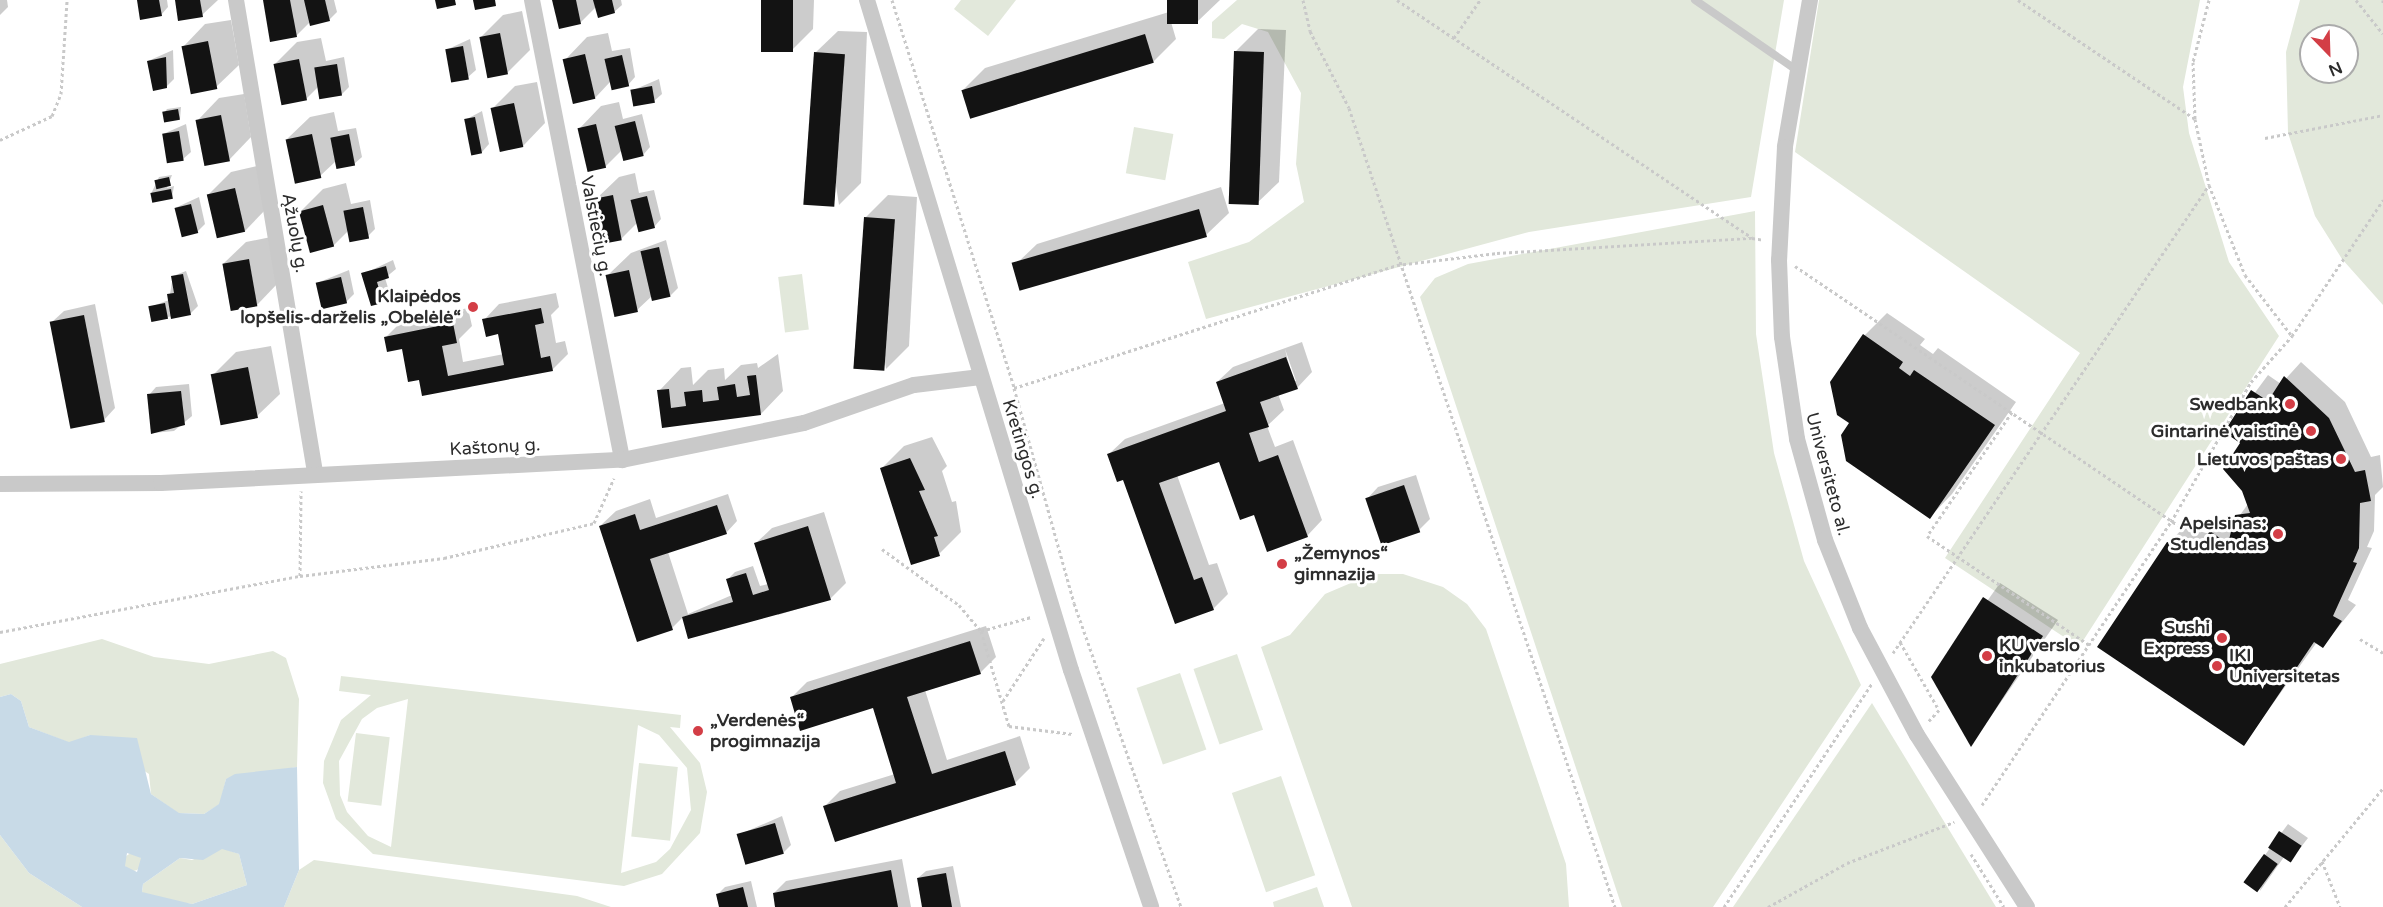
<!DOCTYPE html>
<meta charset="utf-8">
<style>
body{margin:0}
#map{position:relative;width:2383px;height:907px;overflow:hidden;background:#fff;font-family:"Varela Round",sans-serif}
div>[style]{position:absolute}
.green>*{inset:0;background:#e2e8db;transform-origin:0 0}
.round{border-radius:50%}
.water>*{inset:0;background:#c8dae7}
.shadow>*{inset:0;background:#0003}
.building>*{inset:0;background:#131313;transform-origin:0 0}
.path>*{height:3px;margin-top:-1.5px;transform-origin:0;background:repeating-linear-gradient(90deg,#c9c9c9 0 3px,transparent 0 6px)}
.lane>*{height:8px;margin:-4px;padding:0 4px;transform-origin:4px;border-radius:4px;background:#c9c9c9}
.street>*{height:16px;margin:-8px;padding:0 8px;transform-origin:8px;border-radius:8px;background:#c9c9c9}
.dots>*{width:16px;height:16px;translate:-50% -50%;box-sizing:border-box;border:3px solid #fff;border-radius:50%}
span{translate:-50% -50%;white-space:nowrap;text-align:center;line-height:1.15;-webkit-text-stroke:6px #fff;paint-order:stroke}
.street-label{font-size:18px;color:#2c2c2c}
.poi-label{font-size:18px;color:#2c2c2c;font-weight:700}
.right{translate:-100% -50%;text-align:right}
.left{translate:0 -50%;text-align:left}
.north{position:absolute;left:2299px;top:24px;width:60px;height:60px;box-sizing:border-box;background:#fff;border:2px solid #ababab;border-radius:50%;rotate:157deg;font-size:16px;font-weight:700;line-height:24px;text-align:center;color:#2c2c2c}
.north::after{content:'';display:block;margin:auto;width:21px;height:27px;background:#d33e46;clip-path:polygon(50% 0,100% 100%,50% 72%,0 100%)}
</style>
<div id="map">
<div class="green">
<i style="clip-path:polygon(961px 0,1016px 0,988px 36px,954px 9px)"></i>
<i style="clip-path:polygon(1237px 0,1784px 0,1751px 197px,1529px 232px,1206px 319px,1188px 262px,1249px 242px,1304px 202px,1296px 164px,1301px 93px,1268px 32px,1242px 24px,1224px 39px,1212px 38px,1212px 22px)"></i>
<i style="clip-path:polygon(1819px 0,2200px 0,2183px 87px,2189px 133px,2229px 262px,2279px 336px,2079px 647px,1945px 558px,2080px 353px,1795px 152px)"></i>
<i style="clip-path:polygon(evenodd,2300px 0,2383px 0,2383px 305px,2342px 259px,2315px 216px,2288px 133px,2286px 52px,2300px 0,2311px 36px,2347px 36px,2347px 72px,2311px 72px,2311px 36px)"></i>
<i style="left:1134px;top:127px;width:40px;height:47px;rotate:10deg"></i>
<i style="clip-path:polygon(1755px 211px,1756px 334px,1774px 453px,1804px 561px,1861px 685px,1713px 907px,1622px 907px,1420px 297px,1435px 278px,1468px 264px)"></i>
<i style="left:802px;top:274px;width:56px;height:24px;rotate:83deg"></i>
<i style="clip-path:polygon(1372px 574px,1403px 574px,1443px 587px,1467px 604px,1486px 629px,1566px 864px,1569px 907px,1352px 907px,1261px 647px,1290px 635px,1325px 594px)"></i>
<i style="clip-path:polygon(102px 639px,154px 657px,209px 664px,273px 651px,286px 658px,299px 699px,297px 767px,226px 779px,220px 804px,204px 814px,178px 813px,151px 794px,149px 774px,90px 735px,70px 743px,29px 727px,21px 701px,11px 694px,0 697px,0 664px)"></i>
<i style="left:1237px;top:654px;width:80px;height:46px;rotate:71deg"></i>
<i style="left:1180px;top:673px;width:81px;height:46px;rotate:71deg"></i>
<i style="clip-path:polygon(evenodd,341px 676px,681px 715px,680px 728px,670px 727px,700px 763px,707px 792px,700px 833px,662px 874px,624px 886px,373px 854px,336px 819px,323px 783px,324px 761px,341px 720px,371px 695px,339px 691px,341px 676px,408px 699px,391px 847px,368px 836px,347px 812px,340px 795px,339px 761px,362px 719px,377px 708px,408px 699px,341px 676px,638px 725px,659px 735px,687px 768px,691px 810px,670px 849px,656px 862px,621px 873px,638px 725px)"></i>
<i style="clip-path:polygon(1872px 703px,1996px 907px,1733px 907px)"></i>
<i style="left:356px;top:733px;width:34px;height:69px;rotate:7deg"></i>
<i style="left:639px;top:763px;width:39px;height:74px;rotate:6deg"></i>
<i style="left:1281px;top:776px;width:105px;height:52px;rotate:71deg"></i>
<i style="clip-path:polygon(0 835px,29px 873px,82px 907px,0 907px)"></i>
<i style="clip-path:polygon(222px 848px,239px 854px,247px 885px,192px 904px,146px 897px,142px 892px,143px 884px,180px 858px,192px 860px)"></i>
<i class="round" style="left:124px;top:853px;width:18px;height:18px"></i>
<i style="clip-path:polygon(314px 860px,577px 896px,611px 907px,284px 907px,299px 870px)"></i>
<i style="clip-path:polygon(1317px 887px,1324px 907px,1274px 907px,1273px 902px)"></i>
</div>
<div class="water">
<i style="clip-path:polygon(evenodd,11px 694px,21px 701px,29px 727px,69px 742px,90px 735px,137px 738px,151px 794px,179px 813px,204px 814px,219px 804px,226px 779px,235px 774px,297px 767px,299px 870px,284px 907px,82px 907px,29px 873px,0 835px,0 697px,11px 694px,222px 849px,239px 854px,247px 885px,192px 904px,142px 892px,143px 884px,180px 858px,203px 860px,222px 849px,11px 694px,127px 853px,141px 858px,137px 872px,125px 866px,127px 853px)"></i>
</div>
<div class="shadow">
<i style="clip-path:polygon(0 0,7px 0,8px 7px,0 15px)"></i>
<i style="clip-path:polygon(138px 0,167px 0,168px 7px,161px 15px)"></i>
<i style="clip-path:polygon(176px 0,218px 0,202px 15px)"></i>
<i style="clip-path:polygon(264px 0,334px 0,337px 12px,329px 20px,311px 21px,296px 36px)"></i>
<i style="clip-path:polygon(554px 0,621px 0,622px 5px,614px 12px,596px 7px,580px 23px)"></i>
<i style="clip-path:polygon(762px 0,814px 0,813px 29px,790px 52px)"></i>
<i style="clip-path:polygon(1169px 0,1220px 0,1198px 21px,1171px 22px,1176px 39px,1153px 62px,962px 91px,985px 68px,1169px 12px)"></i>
<i style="clip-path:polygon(522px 11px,530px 50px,508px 72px,488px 76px,481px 37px,503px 15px)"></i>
<i style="clip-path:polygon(231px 20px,239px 65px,216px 87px,183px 47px,205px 24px)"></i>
<i style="clip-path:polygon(1258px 29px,1286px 30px,1279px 182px,1256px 204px,1235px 52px)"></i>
<i style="clip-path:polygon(838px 31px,867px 32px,861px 183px,839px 205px,815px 53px)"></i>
<i style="clip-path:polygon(608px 33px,612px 51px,630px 48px,635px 77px,628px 85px,610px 82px,595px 98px,565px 60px,587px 37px)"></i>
<i style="clip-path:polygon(321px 38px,326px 61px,344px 57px,349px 87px,342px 94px,320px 98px,318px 87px,306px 99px,274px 65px,297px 42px)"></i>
<i style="clip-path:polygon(470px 39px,476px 70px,468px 77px,446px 50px)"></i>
<i style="clip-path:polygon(173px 50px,174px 79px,166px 87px,148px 61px)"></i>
<i style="clip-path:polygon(659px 79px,662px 94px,654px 101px,631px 91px)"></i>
<i style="clip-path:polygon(537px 82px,545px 123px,523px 146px,493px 108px,515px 86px)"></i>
<i style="clip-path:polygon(244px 94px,251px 137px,229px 160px,197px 121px,219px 98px)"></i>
<i style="clip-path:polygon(619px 102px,623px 119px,642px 114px,650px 147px,643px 155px,622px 150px,606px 166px,588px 170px,579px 129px,601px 106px)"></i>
<i style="clip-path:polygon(181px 107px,180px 119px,164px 113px,167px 109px)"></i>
<i style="clip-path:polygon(482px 111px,489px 144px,482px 152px,465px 120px)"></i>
<i style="clip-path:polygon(334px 112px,338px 131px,356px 128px,362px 157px,354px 164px,336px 161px,320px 176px,287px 139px,310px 117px)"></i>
<i style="clip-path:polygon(186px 124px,191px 152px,183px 159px,163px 134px)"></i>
<i style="clip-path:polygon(257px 166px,267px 208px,245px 231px,208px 195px,231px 172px)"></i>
<i style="clip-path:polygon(635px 173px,639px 193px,654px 190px,661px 219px,654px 227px,637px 223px,621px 239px,596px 199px,619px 177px)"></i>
<i style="clip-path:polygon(172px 175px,167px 188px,174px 186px,172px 197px,151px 194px,159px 177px)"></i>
<i style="clip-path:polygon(346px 183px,351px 204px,370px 200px,375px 229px,368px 236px,348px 231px,333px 246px,300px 212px,323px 189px)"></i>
<i style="clip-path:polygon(1221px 187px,1229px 213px,1206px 235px,1014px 266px,1037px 244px)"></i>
<i style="clip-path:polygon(888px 195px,917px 197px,909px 346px,886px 369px,865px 218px)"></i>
<i style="clip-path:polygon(199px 197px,205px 224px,197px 232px,175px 208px)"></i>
<i style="clip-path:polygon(271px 237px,279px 282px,257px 305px,223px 264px,246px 242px)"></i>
<i style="clip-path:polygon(666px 240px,678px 288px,670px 296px,652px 296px,637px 310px,608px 275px,631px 253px)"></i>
<i style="clip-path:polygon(393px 260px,396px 269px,385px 278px,390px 294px,382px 301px,363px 274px)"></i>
<i style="clip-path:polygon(349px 270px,354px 294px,346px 302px,317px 283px)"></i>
<i style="clip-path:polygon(186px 271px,198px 306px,190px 314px,167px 317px,150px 307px,169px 300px,173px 276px)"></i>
<i style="clip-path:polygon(556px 293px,559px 307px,551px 315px,556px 343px,565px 341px,568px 354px,552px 370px,420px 378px,404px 348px,386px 337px,401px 322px,468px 308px,472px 326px,459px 339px,463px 362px,504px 354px,499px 332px,484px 320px,499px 304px)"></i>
<i style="clip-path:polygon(95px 304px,115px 408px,104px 420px,52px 322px,64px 311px)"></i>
<i style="clip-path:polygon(1887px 313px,1925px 339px,1920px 345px,1933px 354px,1938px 348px,2016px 402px,1952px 494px,1930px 517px,1851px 422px,1865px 335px)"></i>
<i style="clip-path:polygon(evenodd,1302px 342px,1312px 372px,1297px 388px,1278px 394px,1284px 410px,1267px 426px,1275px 447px,1293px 440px,1322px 520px,1307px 536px,1255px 513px,1220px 460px,1177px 475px,1209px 565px,1217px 563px,1228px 594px,1213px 609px,1109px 454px,1125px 439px,1225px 403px,1217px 382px,1233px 367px,1302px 342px,1285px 349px,1296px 381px,1293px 381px,1285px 349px)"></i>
<i style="clip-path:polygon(271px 346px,280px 394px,257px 416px,213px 375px,236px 352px)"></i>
<i style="clip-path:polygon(778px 354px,783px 391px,761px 414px,664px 427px,659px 391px,681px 368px,691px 367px,693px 385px,708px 370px,724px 368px,725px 380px,741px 365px,757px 363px,758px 368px)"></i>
<i style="clip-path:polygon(2301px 362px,2345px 402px,2371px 457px,2380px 455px,2383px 487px,2375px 495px,2374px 531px,2367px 547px,2372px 548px,2348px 600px,2356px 605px,2323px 646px,2317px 642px,2244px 744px,2169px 543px,2184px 527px,2210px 534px,2227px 516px,2235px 522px,2248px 504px,2242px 442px,2226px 432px,2268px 375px,2281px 384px)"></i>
<i style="clip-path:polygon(189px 384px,192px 416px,174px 431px,153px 433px,149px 395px,156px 387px)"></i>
<i style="clip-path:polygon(932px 437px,947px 466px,942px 471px,952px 502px,956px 501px,961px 532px,939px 554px,882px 468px,904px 446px)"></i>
<i style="clip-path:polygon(1416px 475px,1430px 519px,1419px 530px,1367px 499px,1378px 487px)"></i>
<i style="clip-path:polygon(728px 494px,737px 521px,726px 533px,668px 552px,688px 614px,732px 595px,728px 579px,735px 572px,753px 566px,760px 586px,768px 584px,756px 543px,772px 528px,824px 512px,846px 583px,830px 599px,778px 615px,776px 609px,683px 617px,672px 628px,600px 526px,616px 511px,650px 499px,656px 518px)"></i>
<i style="clip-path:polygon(2000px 583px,2058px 620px,1971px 745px,1933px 677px)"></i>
<i style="clip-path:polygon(986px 626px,996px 657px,980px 673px,925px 690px,947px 760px,1020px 736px,1030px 768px,1015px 783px,825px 806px,840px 791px,895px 774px,874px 706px,791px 698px,807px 682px)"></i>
<i style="clip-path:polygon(782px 816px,791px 845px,783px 853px,738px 835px)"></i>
<i style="clip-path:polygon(2288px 824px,2308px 838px,2290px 861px,2284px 857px,2260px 891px,2265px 855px)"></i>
<i style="clip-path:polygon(902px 859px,911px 907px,777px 907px,774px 893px,786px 881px)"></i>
<i style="clip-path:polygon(953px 866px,961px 907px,924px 907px,918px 878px,926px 871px)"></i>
<i style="clip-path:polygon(751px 881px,757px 907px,721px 907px,718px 894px,725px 887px)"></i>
</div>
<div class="building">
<i style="clip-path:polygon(137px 0,159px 0,162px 16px,140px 20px)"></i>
<i style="clip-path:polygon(175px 0,200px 0,203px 17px,178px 21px)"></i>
<i style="clip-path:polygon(263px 0,290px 0,297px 37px,270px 42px)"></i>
<i style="clip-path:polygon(304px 0,325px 0,330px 21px,310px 26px)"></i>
<i style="clip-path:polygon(435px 0,455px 0,456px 5px,437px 9px)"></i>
<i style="clip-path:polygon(473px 0,495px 0,496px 6px,475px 10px)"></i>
<i style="clip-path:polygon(552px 0,576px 0,581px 24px,559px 29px)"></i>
<i style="clip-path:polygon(593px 0,612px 0,615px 13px,598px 18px)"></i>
<i style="left:761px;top:0;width:32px;height:52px"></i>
<i style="left:1167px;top:0;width:31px;height:24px"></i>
<i style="left:500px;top:33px;width:42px;height:21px;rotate:79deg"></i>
<i style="left:1145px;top:34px;width:30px;height:192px;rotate:73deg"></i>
<i style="left:208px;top:41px;width:49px;height:27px;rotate:79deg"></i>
<i style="left:463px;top:46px;width:34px;height:18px;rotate:80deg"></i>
<i style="left:1234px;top:51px;width:30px;height:153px;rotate:2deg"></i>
<i style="left:814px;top:52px;width:31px;height:153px;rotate:4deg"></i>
<i style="left:585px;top:54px;width:46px;height:23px;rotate:77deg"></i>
<i style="left:622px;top:55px;width:32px;height:18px;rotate:77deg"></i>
<i style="clip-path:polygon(166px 57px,167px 88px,153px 91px,147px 61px)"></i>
<i style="left:299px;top:59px;width:42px;height:26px;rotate:79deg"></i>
<i style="left:337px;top:64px;width:32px;height:23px;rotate:81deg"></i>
<i style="left:652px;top:86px;width:17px;height:22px;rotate:80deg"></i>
<i style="left:514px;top:103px;width:45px;height:24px;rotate:78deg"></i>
<i style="left:178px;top:109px;width:11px;height:16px;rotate:80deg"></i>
<i style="left:221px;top:115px;width:47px;height:26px;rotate:79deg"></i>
<i style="left:475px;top:117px;width:37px;height:11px;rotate:79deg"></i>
<i style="left:635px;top:121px;width:36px;height:21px;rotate:76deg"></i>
<i style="left:596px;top:124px;width:45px;height:19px;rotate:77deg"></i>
<i style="left:179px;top:131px;width:30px;height:17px;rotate:81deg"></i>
<i style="left:312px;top:134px;width:45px;height:27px;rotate:78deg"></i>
<i style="left:349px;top:134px;width:32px;height:19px;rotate:79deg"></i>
<i style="left:169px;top:177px;width:9px;height:15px;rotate:77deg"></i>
<i style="left:235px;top:188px;width:45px;height:29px;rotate:77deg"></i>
<i style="left:171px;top:189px;width:10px;height:21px;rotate:79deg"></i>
<i style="left:613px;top:195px;width:46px;height:19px;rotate:79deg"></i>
<i style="left:647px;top:196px;width:33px;height:17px;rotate:76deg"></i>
<i style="left:191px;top:204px;width:30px;height:17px;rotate:76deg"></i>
<i style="left:323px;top:205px;width:43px;height:25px;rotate:75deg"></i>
<i style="left:363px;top:207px;width:32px;height:20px;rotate:79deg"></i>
<i style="left:1199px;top:209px;width:29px;height:195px;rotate:74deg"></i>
<i style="left:864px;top:217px;width:31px;height:152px;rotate:4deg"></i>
<i style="left:659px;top:247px;width:51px;height:19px;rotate:77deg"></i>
<i style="left:249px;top:259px;width:48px;height:27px;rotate:80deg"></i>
<i style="clip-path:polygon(386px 266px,389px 278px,377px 282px,383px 303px,371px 306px,361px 273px)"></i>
<i style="left:629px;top:270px;width:43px;height:24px;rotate:78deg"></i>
<i style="clip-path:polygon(183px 274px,191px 315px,171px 319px,167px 294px,174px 293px,171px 276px)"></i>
<i style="left:341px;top:277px;width:27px;height:26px;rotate:77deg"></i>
<i style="left:165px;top:303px;width:16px;height:17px;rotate:79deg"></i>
<i style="clip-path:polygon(541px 308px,544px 323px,535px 325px,541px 358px,550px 356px,553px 371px,422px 396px,419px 380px,408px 382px,402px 349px,387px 352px,384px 337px,453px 323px,457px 343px,442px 346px,448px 376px,504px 365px,498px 334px,486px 337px,482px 319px)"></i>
<i style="left:84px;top:315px;width:109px;height:35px;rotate:79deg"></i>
<i style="clip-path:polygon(1863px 334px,1903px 362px,1899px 368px,1910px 376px,1914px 370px,1995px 425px,1930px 519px,1846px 461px,1841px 435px,1849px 423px,1837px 415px,1830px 382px)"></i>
<i style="clip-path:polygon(1286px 357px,1298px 389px,1260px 402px,1269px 427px,1249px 433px,1259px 462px,1278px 455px,1308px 537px,1267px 552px,1254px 515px,1240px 520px,1219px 462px,1159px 483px,1194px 580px,1202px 577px,1214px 610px,1175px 624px,1123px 480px,1117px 482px,1107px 454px,1226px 411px,1216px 382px)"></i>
<i style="left:248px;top:367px;width:52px;height:38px;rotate:79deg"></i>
<i style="clip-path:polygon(756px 375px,761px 415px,662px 428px,657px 390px,669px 389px,671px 408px,686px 406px,684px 392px,702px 390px,703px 402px,719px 400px,717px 387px,735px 384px,737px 397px,750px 395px,747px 376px)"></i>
<i style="clip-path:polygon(2284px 376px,2329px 418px,2355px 472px,2365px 470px,2371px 501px,2360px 503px,2359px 548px,2353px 562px,2357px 563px,2333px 616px,2342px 621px,2323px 648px,2314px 642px,2244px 746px,2097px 647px,2167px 542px,2196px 550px,2210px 531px,2228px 544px,2235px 515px,2250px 513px,2242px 491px,2223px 469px,2240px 443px,2224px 432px,2251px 390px,2268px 401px)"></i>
<i style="clip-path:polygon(181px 391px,185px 425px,151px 434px,147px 394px)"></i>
<i style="clip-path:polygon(910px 458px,925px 490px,919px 491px,938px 536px,934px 537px,940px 556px,911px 565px,880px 468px)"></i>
<i style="left:1404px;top:485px;width:50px;height:41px;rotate:71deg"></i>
<i style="clip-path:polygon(717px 505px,727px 534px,650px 559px,673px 630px,637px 642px,599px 526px,635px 514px,640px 530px)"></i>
<i style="clip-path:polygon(808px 526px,831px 600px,688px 639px,682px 617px,733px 602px,726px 579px,746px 573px,753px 595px,769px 590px,754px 543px)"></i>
<i style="clip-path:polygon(1983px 597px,2043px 636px,1971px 747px,1931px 677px)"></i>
<i style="clip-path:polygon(970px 641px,981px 674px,907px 697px,932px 774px,1005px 751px,1016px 785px,835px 842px,823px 806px,896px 783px,873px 708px,800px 731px,790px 697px)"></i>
<i style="left:775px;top:823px;width:32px;height:40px;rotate:74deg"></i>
<i style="left:2279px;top:831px;width:27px;height:20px;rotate:33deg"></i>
<i style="left:2264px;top:854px;width:17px;height:35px;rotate:36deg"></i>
<i style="clip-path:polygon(891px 870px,898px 907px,775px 907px,773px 893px)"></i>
<i style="clip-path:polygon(946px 873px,952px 907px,922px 907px,917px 878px)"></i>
<i style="clip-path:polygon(743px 887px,748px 907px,719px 907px,716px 894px)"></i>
</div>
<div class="path">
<i style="left:892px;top:0;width:407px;rotate:72.5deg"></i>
<i style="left:1014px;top:388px;width:223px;rotate:74.4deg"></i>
<i style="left:1074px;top:603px;width:322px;rotate:70.6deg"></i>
<i style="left:1303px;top:0;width:32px;rotate:77deg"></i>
<i style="left:1310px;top:31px;width:86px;rotate:63.1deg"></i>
<i style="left:1349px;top:108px;width:842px;rotate:71.59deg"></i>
<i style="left:1397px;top:0;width:427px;rotate:33.8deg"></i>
<i style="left:1752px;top:238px;width:12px;rotate:9deg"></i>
<i style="left:2018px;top:0;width:213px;rotate:33.9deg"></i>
<i style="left:2209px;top:0;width:64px;rotate:104.5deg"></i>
<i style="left:2193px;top:62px;width:57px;rotate:88deg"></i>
<i style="left:2195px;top:119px;width:67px;rotate:78deg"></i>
<i style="left:2209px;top:185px;width:97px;rotate:68.2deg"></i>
<i style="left:2245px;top:275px;width:77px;rotate:52.4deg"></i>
<i style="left:2356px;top:0;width:43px;rotate:51.5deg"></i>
<i style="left:2383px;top:0;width:3px;rotate:90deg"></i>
<i style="left:1454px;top:38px;width:46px;rotate:-55.6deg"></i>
<i style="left:2265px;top:138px;width:120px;rotate:-11deg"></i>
<i style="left:0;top:140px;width:57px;rotate:-24.8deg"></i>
<i style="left:52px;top:116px;width:24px;rotate:-68deg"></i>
<i style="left:61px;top:94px;width:94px;rotate:-86.3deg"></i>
<i style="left:1795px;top:266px;width:492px;rotate:34.1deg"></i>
<i style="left:1014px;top:388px;width:402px;rotate:-17.8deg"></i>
<i style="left:1397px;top:265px;width:101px;rotate:-6.8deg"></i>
<i style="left:1497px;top:253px;width:255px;rotate:-3.4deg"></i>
<i style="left:2012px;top:412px;width:150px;rotate:124.4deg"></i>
<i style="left:1927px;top:536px;width:195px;rotate:33.9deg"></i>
<i style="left:882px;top:549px;width:95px;rotate:36deg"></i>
<i style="left:959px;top:605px;width:34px;rotate:50deg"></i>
<i style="left:981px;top:631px;width:99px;rotate:73.6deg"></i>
<i style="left:1009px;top:726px;width:64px;rotate:7.2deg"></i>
<i style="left:300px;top:576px;width:85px;rotate:-89.3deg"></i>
<i style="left:981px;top:631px;width:52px;rotate:-15.6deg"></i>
<i style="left:0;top:632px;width:305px;rotate:-10.6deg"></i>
<i style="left:300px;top:576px;width:145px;rotate:-7.1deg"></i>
<i style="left:444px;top:558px;width:154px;rotate:-13.1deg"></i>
<i style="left:594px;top:523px;width:49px;rotate:-66deg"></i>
<i style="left:2360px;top:639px;width:27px;rotate:31deg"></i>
<i style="left:1900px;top:642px;width:78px;rotate:60.2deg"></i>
<i style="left:1939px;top:710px;width:16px;rotate:133deg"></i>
<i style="left:1893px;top:653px;width:565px;rotate:-55.97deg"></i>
<i style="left:1003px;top:701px;width:75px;rotate:-56.9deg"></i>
<i style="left:1982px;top:805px;width:340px;rotate:-56.3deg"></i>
<i style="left:2171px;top:522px;width:161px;rotate:-60.3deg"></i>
<i style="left:2251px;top:382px;width:62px;rotate:-48.3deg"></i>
<i style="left:2292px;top:336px;width:164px;rotate:-56.2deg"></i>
<i style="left:1971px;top:854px;width:62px;rotate:58.1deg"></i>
<i style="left:2322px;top:861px;width:49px;rotate:68.6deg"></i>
<i style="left:1724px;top:907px;width:268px;rotate:-56.5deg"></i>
<i style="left:1768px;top:907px;width:90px;rotate:-29.1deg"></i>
<i style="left:1847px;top:863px;width:115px;rotate:-21deg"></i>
<i style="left:2285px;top:907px;width:154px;rotate:-50.5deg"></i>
</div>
<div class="lane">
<i style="left:1695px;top:0;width:121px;rotate:34.6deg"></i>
</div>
<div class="street">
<i style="left:236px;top:0;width:480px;rotate:80.5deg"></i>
<i style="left:532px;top:0;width:469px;rotate:78.9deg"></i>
<i style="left:867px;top:0;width:700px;rotate:73.07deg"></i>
<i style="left:1071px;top:670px;width:250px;rotate:71.3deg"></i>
<i style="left:1810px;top:0;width:149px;rotate:99.7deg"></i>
<i style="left:1785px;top:147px;width:113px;rotate:93deg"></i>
<i style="left:1779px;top:260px;width:77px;rotate:87.8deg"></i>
<i style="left:1782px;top:337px;width:103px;rotate:81.6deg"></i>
<i style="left:1797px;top:439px;width:105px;rotate:74.5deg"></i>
<i style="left:1825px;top:540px;width:95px;rotate:68.3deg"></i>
<i style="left:1860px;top:628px;width:121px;rotate:62deg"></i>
<i style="left:1917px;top:735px;width:204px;rotate:57.4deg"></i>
<i style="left:0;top:484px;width:161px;rotate:-0.4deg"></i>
<i style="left:161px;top:483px;width:462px;rotate:-2.9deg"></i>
<i style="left:622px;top:460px;width:186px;rotate:-11.5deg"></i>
<i style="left:804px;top:423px;width:116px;rotate:-19.1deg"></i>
<i style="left:914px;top:385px;width:67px;rotate:-6.8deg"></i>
</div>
<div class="dots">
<i style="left:473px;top:307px;background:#d33e46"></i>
<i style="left:2290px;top:404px;background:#d33e46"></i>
<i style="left:2311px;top:431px;background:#d33e46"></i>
<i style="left:2341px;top:459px;background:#d33e46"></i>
<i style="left:2278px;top:534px;background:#d33e46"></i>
<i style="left:1282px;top:564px;background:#d33e46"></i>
<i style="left:2222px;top:638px;background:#d33e46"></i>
<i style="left:1987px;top:656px;background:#d33e46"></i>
<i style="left:2217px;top:666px;background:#d33e46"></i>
<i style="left:698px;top:731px;background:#d33e46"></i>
</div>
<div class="street-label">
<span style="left:596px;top:226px;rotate:79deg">Valstiečių g.</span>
<span style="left:295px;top:233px;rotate:80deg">Ąžuolų g.</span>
<span style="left:495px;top:447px;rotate:-3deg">Kaštonų g.</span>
<span style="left:1023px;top:449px;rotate:73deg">Kretingos g.</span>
<span style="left:1828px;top:474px;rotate:75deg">Universiteto al.</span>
</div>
<div class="poi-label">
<span class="right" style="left:461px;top:307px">Klaipėdos<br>lopšelis-darželis „Obelėlė“</span>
<span class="right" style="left:2278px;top:404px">Swedbank</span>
<span class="right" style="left:2299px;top:431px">Gintarinė vaistinė</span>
<span class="right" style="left:2329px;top:459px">Lietuvos paštas</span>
<span class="right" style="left:2266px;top:534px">Apelsinas:<br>Studlendas</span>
<span class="left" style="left:1294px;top:564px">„Žemynos“<br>gimnazija</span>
<span class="right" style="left:2210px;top:638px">Sushi<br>Express</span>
<span class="left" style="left:1999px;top:656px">KU verslo<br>inkubatorius</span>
<span class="left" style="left:2229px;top:666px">IKI<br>Universitetas</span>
<span class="left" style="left:710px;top:731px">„Verdenės“<br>progimnazija</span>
</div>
<div class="north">N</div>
</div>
